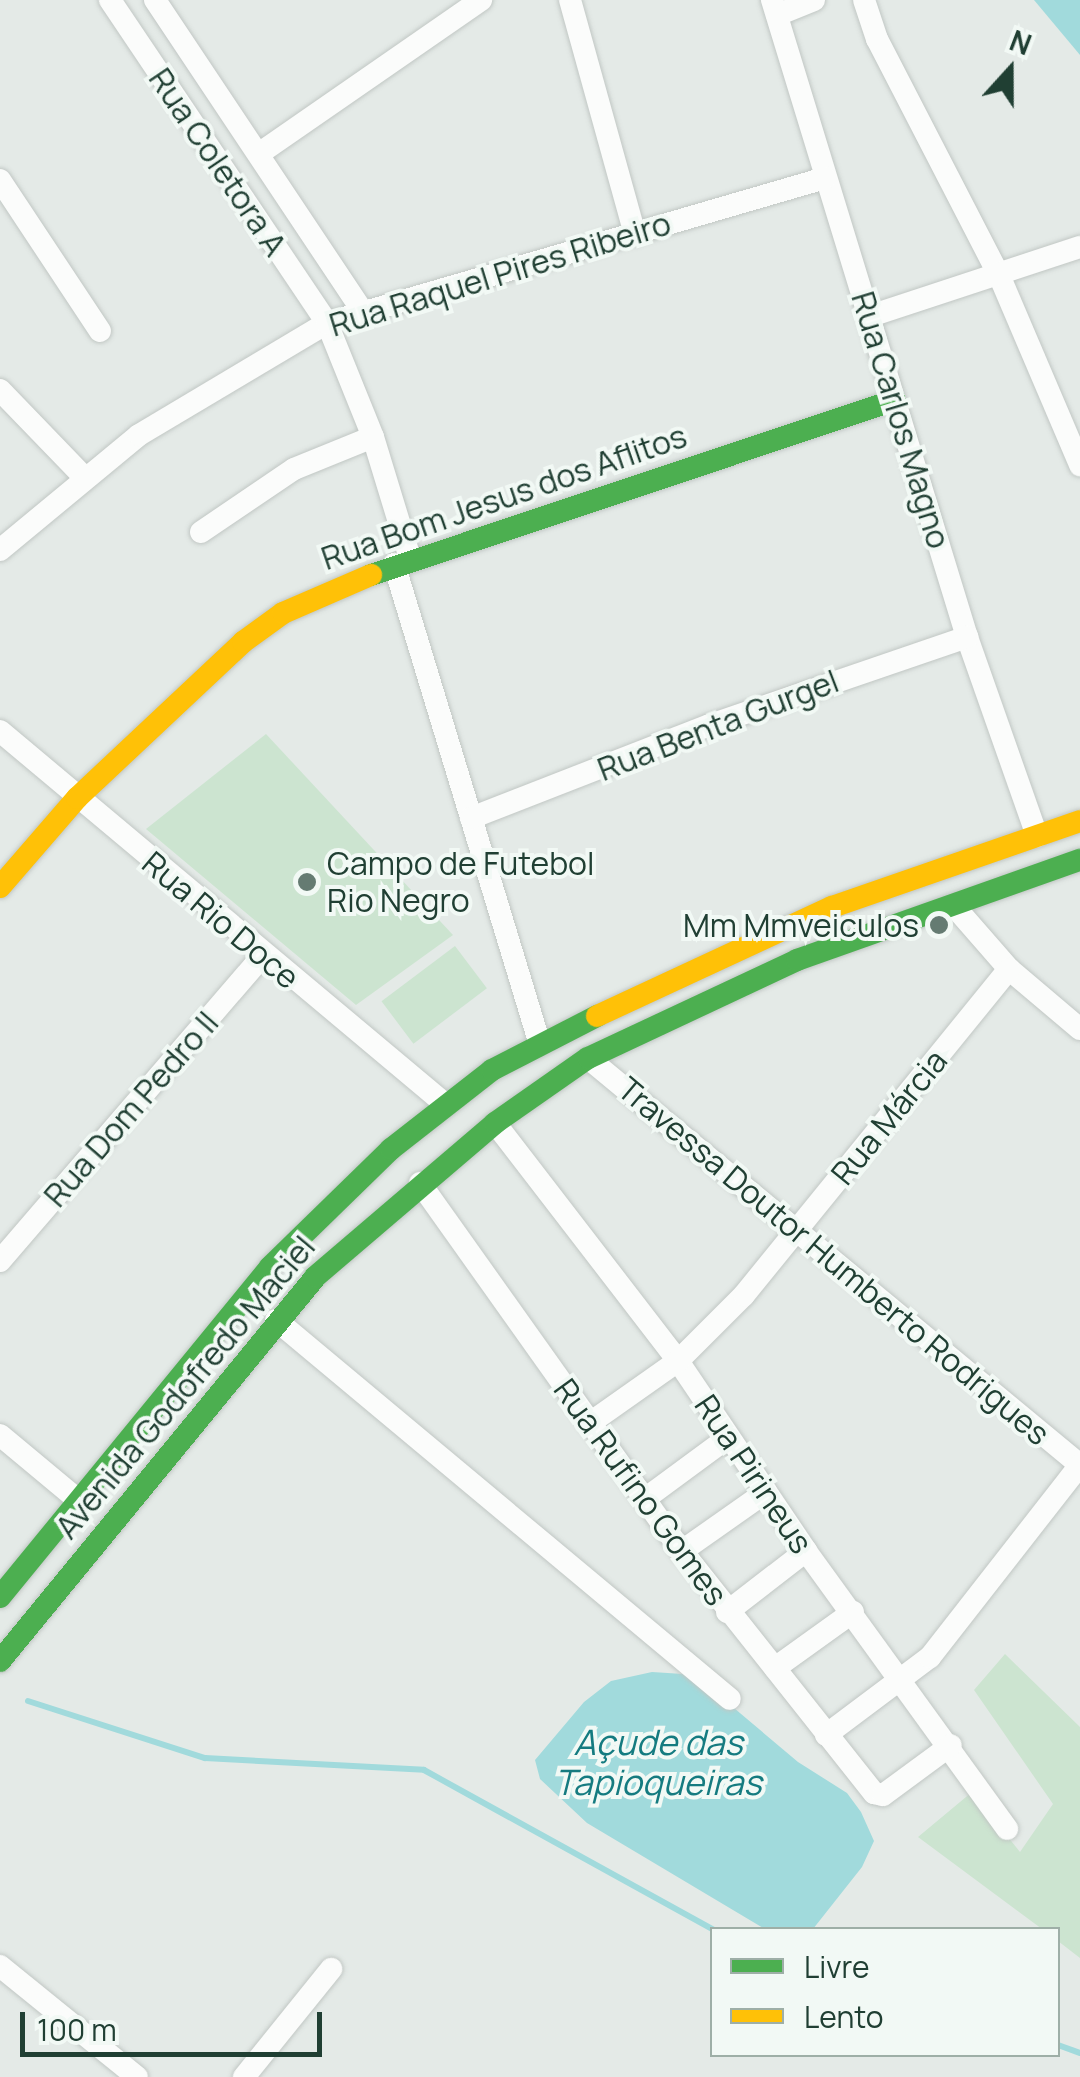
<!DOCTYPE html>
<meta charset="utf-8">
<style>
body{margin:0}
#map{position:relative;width:1080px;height:2077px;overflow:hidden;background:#e4eae7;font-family:Manrope,sans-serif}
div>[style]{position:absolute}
.green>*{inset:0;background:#cce4d0;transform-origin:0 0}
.water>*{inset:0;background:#a1dadc}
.stream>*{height:6px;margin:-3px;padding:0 3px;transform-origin:3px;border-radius:3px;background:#a1dadc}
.roads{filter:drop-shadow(0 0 2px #c1c7c4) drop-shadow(0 0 2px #c1c7c4)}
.street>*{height:22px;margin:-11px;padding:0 11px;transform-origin:11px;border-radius:11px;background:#fbfcfb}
.fast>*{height:22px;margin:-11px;padding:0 11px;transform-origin:11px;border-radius:11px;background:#4caf50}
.slow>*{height:22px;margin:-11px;padding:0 11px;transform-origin:11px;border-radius:11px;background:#ffc107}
.dots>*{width:28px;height:28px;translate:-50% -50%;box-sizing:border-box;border:5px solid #f2f9f5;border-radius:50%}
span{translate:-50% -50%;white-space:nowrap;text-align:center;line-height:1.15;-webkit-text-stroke:8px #f2f9f5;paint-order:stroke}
.street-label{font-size:32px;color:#203f33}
.poi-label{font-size:32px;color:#203f33}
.left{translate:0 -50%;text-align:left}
.right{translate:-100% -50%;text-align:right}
.water-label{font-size:35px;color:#157b80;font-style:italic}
.legend{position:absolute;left:710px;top:1927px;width:350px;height:130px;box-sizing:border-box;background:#f2f9f5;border:2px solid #9eafa7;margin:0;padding:12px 18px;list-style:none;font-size:30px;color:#203f33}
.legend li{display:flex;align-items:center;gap:20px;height:50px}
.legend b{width:50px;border:2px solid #9eafa7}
.north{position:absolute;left:960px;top:20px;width:100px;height:100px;-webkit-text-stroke:8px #f2f9f5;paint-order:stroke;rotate:21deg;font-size:28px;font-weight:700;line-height:40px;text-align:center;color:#203f33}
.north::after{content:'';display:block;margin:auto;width:35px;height:45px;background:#203f33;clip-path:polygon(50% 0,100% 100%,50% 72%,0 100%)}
.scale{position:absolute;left:20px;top:2012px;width:302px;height:45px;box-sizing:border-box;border:5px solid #203f33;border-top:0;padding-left:12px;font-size:30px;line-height:35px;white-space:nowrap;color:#203f33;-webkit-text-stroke:8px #f2f9f5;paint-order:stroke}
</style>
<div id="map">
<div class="green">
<i style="clip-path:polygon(266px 734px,453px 935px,356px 1005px,146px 829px)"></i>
<i style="left:455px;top:946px;width:53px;height:92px;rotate:53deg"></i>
<i style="clip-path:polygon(1005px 1654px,1080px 1727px,1080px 1958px,1058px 1941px,1058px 1930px,1042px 1929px,918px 1837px,972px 1792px,1020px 1852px,1053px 1804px,974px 1690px)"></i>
</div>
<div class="water">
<i style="clip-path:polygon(1034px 0,1080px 0,1080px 55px)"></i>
<i style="clip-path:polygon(652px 1672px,683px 1674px,709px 1687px,798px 1762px,847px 1793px,861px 1812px,874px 1841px,862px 1867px,813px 1929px,765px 1929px,587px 1823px,540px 1779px,535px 1760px,584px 1702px,611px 1681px)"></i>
</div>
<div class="stream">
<i style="left:28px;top:1701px;width:186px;rotate:17.9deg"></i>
<i style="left:205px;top:1758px;width:219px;rotate:3.1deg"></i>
<i style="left:424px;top:1770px;width:331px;rotate:28.9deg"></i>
<i style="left:1058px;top:2045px;width:23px;rotate:20deg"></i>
</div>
<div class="roads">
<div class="street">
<i style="left:110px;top:0;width:389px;rotate:56.1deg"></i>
<i style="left:327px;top:323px;width:123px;rotate:68deg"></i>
<i style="left:373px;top:437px;width:127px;rotate:73deg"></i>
<i style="left:155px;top:0;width:375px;rotate:56.3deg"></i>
<i style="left:570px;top:0;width:243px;rotate:74.5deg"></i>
<i style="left:772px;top:0;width:666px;rotate:72.98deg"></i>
<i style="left:967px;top:637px;width:211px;rotate:70.6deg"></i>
<i style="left:864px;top:0;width:41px;rotate:71.6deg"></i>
<i style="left:877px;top:39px;width:266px;rotate:62.7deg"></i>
<i style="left:999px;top:275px;width:207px;rotate:66.9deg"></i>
<i style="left:777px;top:15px;width:40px;rotate:-22deg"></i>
<i style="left:260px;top:153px;width:269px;rotate:-34.7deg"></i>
<i style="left:0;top:180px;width:181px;rotate:56.5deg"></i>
<i style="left:870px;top:316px;width:221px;rotate:-18.2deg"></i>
<i style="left:0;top:390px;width:120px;rotate:46deg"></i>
<i style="left:201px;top:532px;width:112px;rotate:-34.1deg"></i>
<i style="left:294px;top:469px;width:85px;rotate:-22.1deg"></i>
<i style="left:0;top:550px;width:180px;rotate:-39.6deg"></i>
<i style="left:139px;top:435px;width:219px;rotate:-30.8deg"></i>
<i style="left:327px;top:323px;width:519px;rotate:-16.23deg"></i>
<i style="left:394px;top:564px;width:500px;rotate:73.1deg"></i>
<i style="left:0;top:731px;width:581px;rotate:39.97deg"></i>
<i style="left:471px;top:818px;width:256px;rotate:-21.3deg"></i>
<i style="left:710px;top:725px;width:272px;rotate:-18.9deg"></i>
<i style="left:954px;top:906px;width:84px;rotate:48.9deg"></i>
<i style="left:1009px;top:969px;width:93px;rotate:40.2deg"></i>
<i style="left:588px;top:1058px;width:639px;rotate:39.6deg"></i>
<i style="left:495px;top:1123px;width:300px;rotate:52.4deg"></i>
<i style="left:678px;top:1361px;width:229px;rotate:56deg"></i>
<i style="left:806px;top:1551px;width:343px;rotate:54.1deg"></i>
<i style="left:420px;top:1183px;width:452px;rotate:54.6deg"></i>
<i style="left:682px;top:1551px;width:309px;rotate:51.6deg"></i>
<i style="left:874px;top:1793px;width:9px;rotate:13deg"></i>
<i style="left:883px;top:1795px;width:84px;rotate:-36.3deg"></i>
<i style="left:0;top:1261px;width:402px;rotate:-49.3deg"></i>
<i style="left:276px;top:1320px;width:591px;rotate:39.86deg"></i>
<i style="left:590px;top:1423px;width:108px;rotate:-35.2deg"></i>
<i style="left:678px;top:1361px;width:93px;rotate:-45deg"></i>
<i style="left:744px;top:1295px;width:420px;rotate:-50.9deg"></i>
<i style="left:0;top:1435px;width:102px;rotate:39.8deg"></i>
<i style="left:646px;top:1498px;width:99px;rotate:-36.4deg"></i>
<i style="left:682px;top:1551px;width:103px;rotate:-35.1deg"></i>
<i style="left:727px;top:1612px;width:100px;rotate:-37.7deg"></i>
<i style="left:775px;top:1668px;width:96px;rotate:-35.7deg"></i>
<i style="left:826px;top:1735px;width:130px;rotate:-36.9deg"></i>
<i style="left:930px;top:1657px;width:244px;rotate:-52deg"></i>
<i style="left:0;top:1966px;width:176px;rotate:39deg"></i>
<i style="left:244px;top:2077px;width:139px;rotate:-51.1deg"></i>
</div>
<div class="fast">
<i style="left:371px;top:575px;width:552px;rotate:-18.47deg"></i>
<i style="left:0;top:1597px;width:426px;rotate:-50.7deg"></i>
<i style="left:270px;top:1267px;width:169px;rotate:-44.3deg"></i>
<i style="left:391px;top:1149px;width:128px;rotate:-38deg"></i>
<i style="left:492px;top:1070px;width:118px;rotate:-27.2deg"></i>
<i style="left:0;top:1661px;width:497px;rotate:-50.6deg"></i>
<i style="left:315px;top:1277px;width:237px;rotate:-40.5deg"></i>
<i style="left:495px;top:1123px;width:113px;rotate:-35deg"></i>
<i style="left:588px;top:1058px;width:231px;rotate:-25.1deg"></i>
<i style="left:797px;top:960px;width:300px;rotate:-19.5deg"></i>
</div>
<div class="slow">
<i style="left:0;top:887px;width:118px;rotate:-49.1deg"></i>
<i style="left:77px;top:798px;width:228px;rotate:-43.2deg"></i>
<i style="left:243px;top:642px;width:49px;rotate:-35.9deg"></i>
<i style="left:283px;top:613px;width:96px;rotate:-23.4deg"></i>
<i style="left:597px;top:1016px;width:259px;rotate:-24.9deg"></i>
<i style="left:832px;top:907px;width:262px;rotate:-19.1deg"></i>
</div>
</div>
<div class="dots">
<i style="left:307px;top:882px;background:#657b72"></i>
<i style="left:939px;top:925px;background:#657b72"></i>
</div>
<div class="street-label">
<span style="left:218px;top:162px;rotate:56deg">Rua Coletora A</span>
<span style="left:500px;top:274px;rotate:-17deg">Rua Raquel Pires Ribeiro</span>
<span style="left:901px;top:420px;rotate:73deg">Rua Carlos Magno</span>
<span style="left:504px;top:497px;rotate:-19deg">Rua Bom Jesus dos Aflitos</span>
<span style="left:718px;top:725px;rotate:-21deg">Rua Benta Gurgel</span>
<span style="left:221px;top:920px;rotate:40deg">Rua Rio Doce</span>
<span style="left:131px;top:1109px;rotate:-49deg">Rua Dom Pedro II</span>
<span style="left:889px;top:1117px;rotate:-51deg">Rua Márcia</span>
<span style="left:834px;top:1261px;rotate:40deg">Travessa Doutor Humberto Rodrigues</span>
<span style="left:185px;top:1387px;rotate:-50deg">Avenida Godofredo Maciel</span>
<span style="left:754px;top:1474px;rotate:56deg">Rua Pirineus</span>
<span style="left:641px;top:1492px;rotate:54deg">Rua Rufino Gomes</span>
</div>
<div class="poi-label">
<span class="left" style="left:327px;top:882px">Campo de Futebol<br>Rio Negro</span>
<span class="right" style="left:919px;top:925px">Mm Mmveiculos</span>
</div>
<div class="water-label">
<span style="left:658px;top:1762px">Açude das<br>Tapioqueiras</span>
</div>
<ul class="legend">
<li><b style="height:12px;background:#4caf50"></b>Livre</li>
<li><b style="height:12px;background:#ffc107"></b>Lento</li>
</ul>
<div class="north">N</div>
<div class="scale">100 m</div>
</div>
